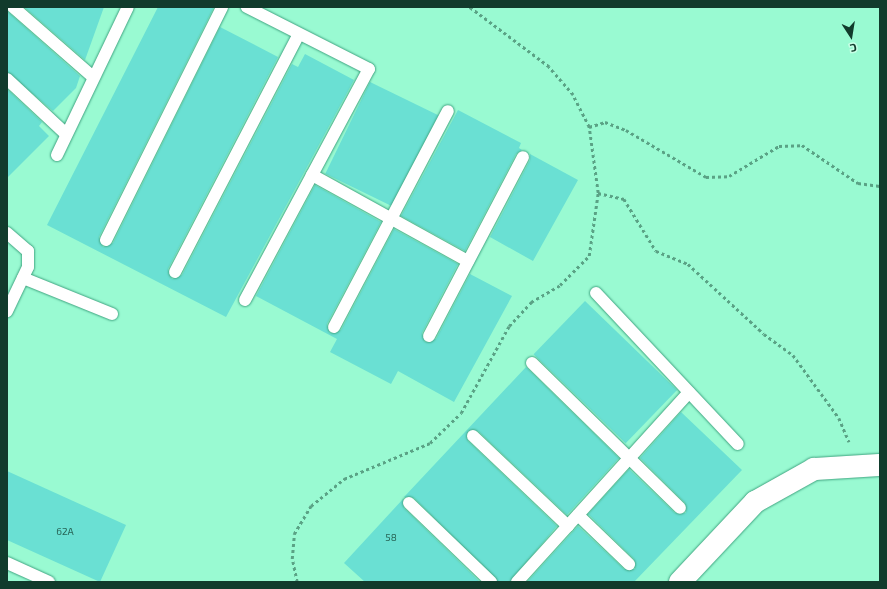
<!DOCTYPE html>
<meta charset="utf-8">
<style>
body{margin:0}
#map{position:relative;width:887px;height:589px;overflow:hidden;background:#99fad2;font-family:"Exo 2",sans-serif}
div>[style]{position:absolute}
.building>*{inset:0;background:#6ae0d3;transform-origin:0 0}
.path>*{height:2.5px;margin-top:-1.25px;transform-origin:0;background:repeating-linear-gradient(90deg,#5aa285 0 3px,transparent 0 6px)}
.roads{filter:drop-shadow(0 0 1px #40a480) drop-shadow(0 0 1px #40a480)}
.service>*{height:12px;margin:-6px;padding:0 6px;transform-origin:6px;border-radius:6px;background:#fff}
.minor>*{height:22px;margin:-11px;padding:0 11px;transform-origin:11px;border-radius:11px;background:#fff}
span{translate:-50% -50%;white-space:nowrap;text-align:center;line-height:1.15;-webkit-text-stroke:4px #c7ffe6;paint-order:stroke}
.number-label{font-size:10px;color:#276456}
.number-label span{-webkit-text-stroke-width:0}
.frame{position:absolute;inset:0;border:8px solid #113b2c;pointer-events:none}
.north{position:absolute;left:831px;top:16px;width:40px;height:40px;-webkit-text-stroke:3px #c7ffe6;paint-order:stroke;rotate:168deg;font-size:11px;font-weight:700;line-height:16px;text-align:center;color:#113b2c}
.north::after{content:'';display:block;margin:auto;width:14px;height:18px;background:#113b2c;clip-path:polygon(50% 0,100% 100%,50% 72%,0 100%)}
</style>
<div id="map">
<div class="building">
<i style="clip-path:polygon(24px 7px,104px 7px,85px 60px)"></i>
<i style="clip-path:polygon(158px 7px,214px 7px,99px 237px,103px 247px,113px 243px,220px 27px,278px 57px,168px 269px,172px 279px,182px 275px,292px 64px,298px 67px,305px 54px,354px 80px,226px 317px,47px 225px)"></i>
<i style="clip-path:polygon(7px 11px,80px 76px,76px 88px,53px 111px,7px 72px)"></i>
<i style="left:370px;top:82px;width:76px;height:102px;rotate:26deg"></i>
<i style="clip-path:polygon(7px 89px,42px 122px,39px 126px,49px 136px,7px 178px)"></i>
<i style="clip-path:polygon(458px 110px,521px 143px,519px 148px,522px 150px,516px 154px,465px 251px,401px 216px)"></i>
<i style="clip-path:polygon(530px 154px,578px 180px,533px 261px,490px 237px,530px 160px)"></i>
<i style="clip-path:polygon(315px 185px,381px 222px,327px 324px,330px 333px,341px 330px,394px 229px,458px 264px,422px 333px,425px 342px,436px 339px,470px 274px,512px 296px,454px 402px,398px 371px,391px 384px,330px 352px,337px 339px,256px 296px)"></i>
<i style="left:585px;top:301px;width:128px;height:74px;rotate:44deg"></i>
<i style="clip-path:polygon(526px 367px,619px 458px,567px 515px,478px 431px,468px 431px,468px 441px,557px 526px,510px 582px,498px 582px,414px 498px,404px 497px)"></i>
<i style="clip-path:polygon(681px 412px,742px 470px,634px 582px,527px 582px,578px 526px,624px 569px,635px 569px,634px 559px,588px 514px,629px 469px,675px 513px,686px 513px,685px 503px,640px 458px)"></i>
<i style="clip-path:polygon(7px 471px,126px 525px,100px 582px,7px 540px)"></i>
<i style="clip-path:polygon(403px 499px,404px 508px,480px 582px,365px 582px,344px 563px)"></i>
</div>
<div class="path">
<i style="left:589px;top:127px;width:17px;rotate:-17deg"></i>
<i style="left:605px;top:122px;width:22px;rotate:21deg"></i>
<i style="left:626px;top:130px;width:93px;rotate:30.4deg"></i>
<i style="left:706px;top:177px;width:23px;rotate:-2deg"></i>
<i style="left:729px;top:176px;width:58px;rotate:-31deg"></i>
<i style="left:779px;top:146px;width:23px;rotate:-2deg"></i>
<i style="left:802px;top:145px;width:68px;rotate:34.2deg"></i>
<i style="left:858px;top:183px;width:22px;rotate:8deg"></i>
<i style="left:598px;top:193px;width:27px;rotate:13deg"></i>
<i style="left:624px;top:199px;width:61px;rotate:58.4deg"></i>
<i style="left:656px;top:251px;width:35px;rotate:22deg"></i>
<i style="left:688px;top:264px;width:103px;rotate:42.6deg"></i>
<i style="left:764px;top:334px;width:36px;rotate:36deg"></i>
<i style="left:793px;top:355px;width:78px;rotate:53.9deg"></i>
<i style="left:839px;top:418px;width:26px;rotate:67deg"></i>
<i style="left:297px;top:582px;width:24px;rotate:-102deg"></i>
<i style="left:292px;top:559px;width:25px;rotate:-85deg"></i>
<i style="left:294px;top:534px;width:33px;rotate:-59deg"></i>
<i style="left:311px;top:506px;width:43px;rotate:-39.3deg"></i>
<i style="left:344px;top:479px;width:93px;rotate:-22.7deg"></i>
<i style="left:430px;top:443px;width:43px;rotate:-44.1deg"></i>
<i style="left:461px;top:413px;width:99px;rotate:-61.1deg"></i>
<i style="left:509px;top:326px;width:33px;rotate:-47deg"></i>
<i style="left:531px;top:302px;width:34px;rotate:-30deg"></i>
<i style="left:560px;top:285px;width:41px;rotate:-45deg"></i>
<i style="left:589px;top:256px;width:64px;rotate:-81.9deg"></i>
<i style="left:598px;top:193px;width:67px;rotate:-97.8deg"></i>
<i style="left:589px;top:127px;width:36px;rotate:-117deg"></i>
<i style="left:573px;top:95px;width:37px;rotate:-131deg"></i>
<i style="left:549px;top:67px;width:100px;rotate:-143.1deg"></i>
</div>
<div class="roads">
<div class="service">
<i style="left:13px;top:7px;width:106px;rotate:41.2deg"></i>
<i style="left:7px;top:79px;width:81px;rotate:43deg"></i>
<i style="left:57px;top:155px;width:164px;rotate:-64.4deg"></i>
<i style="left:312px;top:175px;width:178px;rotate:28.9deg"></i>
<i style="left:7px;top:233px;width:28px;rotate:41deg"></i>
<i style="left:28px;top:251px;width:16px;rotate:90deg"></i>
<i style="left:28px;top:267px;width:49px;rotate:115.5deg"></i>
<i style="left:106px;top:240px;width:260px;rotate:-63.5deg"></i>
<i style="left:175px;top:272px;width:268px;rotate:-62.5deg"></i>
<i style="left:23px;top:278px;width:96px;rotate:22deg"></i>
<i style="left:596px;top:293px;width:207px;rotate:46.8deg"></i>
<i style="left:245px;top:300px;width:262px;rotate:-61.8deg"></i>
<i style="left:369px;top:69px;width:137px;rotate:-153.1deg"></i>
<i style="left:334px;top:327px;width:244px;rotate:-62.2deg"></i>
<i style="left:429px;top:336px;width:202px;rotate:-62.3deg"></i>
<i style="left:532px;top:363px;width:207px;rotate:44.4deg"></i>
<i style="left:473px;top:436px;width:131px;rotate:43.5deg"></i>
<i style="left:409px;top:503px;width:114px;rotate:43.9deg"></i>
<i style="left:578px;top:515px;width:71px;rotate:43.9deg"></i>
<i style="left:7px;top:563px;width:46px;rotate:24.3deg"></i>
<i style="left:517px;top:582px;width:256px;rotate:-47.8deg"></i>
</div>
<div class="minor">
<i style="left:680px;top:582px;width:110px;rotate:-46.8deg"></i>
<i style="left:755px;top:502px;width:68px;rotate:-29.2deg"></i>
<i style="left:814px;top:469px;width:66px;rotate:-3.5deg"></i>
</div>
</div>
<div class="number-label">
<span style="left:65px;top:532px">62А</span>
<span style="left:391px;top:538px">58</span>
</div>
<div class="frame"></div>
<div class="north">С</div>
</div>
